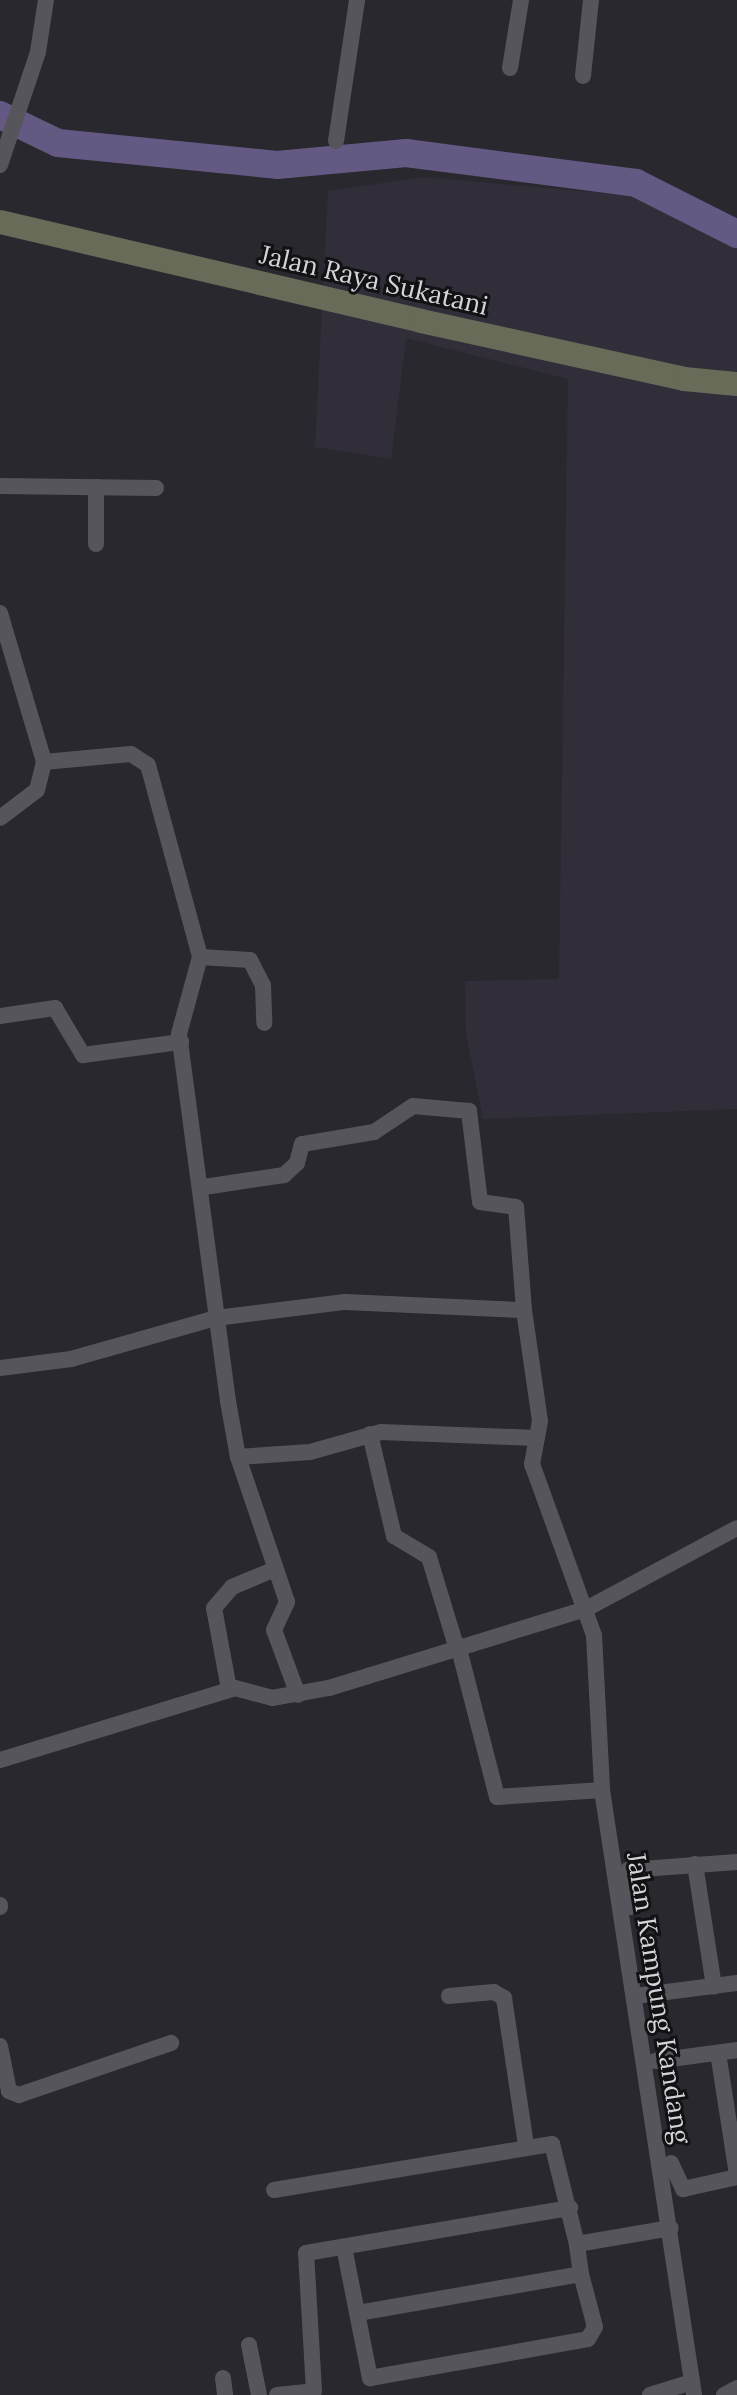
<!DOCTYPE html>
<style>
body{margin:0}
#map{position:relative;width:737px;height:2395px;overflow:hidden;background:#29282e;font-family:Lora,serif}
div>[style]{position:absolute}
.built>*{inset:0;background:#312e3a}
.river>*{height:28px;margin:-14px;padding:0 14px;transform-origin:14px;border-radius:14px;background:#645983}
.street>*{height:16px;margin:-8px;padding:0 8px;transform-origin:8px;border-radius:8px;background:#57555c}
.secondary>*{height:24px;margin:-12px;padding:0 12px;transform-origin:12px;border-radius:12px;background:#676b58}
span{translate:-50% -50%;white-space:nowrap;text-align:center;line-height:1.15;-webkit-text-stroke:6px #121114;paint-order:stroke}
.street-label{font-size:26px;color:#d4d3d7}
</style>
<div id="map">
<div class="built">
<i style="clip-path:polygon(423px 177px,649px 197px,737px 238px,737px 1109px,483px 1119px,466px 1034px,465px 981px,559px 979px,568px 379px,406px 338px,391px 459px,315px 447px,328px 191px)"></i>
</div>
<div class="river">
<i style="left:0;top:115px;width:64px;rotate:25.8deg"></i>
<i style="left:58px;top:143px;width:220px;rotate:5.7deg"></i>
<i style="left:277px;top:165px;width:130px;rotate:-5.3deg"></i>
<i style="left:406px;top:153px;width:232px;rotate:7.4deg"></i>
<i style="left:636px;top:183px;width:113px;rotate:26.8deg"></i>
</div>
<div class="street">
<i style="left:510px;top:68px;width:69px;rotate:-80.8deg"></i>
<i style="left:583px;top:76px;width:76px;rotate:-84deg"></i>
<i style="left:336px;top:141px;width:143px;rotate:-81.5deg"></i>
<i style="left:0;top:165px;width:119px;rotate:-71.4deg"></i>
<i style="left:38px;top:52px;width:53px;rotate:-81.3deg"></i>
<i style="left:0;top:486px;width:156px;rotate:0.7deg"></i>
<i style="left:96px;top:544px;width:57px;rotate:-90deg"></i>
<i style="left:0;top:613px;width:155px;rotate:73.5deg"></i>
<i style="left:44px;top:762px;width:29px;rotate:104deg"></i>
<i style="left:37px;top:790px;width:46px;rotate:142.9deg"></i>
<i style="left:44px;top:762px;width:87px;rotate:-5.3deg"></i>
<i style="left:131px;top:754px;width:20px;rotate:33deg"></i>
<i style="left:148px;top:765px;width:199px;rotate:74.8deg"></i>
<i style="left:200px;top:957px;width:80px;rotate:105.3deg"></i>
<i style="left:179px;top:1034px;width:370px;rotate:82.4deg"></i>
<i style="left:228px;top:1401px;width:57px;rotate:79.9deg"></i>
<i style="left:238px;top:1457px;width:153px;rotate:71.3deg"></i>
<i style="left:287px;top:1602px;width:31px;rotate:115deg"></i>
<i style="left:274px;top:1630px;width:69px;rotate:69.7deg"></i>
<i style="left:200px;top:957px;width:50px;rotate:3.4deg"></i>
<i style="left:250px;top:960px;width:28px;rotate:63deg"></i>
<i style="left:263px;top:985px;width:38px;rotate:88deg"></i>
<i style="left:0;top:1016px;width:56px;rotate:-8.3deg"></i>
<i style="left:55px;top:1008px;width:55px;rotate:59.2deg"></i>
<i style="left:83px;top:1055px;width:99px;rotate:-7.6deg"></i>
<i style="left:524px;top:1310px;width:112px;rotate:81.8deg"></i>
<i style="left:540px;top:1421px;width:44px;rotate:100.5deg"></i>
<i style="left:532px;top:1464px;width:182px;rotate:70.1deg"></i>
<i style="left:594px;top:1635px;width:155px;rotate:87deg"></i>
<i style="left:602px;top:1790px;width:612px;rotate:81.35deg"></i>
<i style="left:0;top:1368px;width:72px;rotate:-7.2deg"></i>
<i style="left:71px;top:1359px;width:151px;rotate:-15.8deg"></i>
<i style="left:216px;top:1318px;width:130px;rotate:-7.1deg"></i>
<i style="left:345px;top:1302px;width:179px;rotate:2.6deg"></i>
<i style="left:524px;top:1310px;width:103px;rotate:-94.4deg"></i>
<i style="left:516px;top:1207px;width:36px;rotate:-172deg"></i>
<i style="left:480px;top:1202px;width:92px;rotate:-96.9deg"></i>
<i style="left:469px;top:1111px;width:56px;rotate:-174.9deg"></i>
<i style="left:413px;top:1106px;width:47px;rotate:146.3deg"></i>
<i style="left:374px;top:1132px;width:73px;rotate:170.5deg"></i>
<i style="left:302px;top:1144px;width:20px;rotate:105deg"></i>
<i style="left:297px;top:1163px;width:18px;rotate:137deg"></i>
<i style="left:284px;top:1175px;width:81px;rotate:171.5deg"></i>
<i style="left:370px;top:1434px;width:105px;rotate:76.8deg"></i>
<i style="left:394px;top:1536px;width:41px;rotate:31deg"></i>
<i style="left:429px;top:1557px;width:93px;rotate:73.1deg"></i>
<i style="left:238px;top:1457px;width:72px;rotate:-4deg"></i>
<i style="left:310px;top:1452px;width:74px;rotate:-15.7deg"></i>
<i style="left:381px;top:1432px;width:156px;rotate:2.2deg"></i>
<i style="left:458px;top:1645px;width:157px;rotate:75.6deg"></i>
<i style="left:497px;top:1797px;width:105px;rotate:-3.8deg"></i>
<i style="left:229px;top:1689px;width:82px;rotate:-100.5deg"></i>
<i style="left:214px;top:1608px;width:28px;rotate:-49deg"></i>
<i style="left:232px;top:1587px;width:47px;rotate:-22.7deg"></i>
<i style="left:0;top:1760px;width:246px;rotate:-17deg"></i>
<i style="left:235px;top:1688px;width:38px;rotate:15deg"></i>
<i style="left:272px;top:1698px;width:58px;rotate:-10deg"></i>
<i style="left:329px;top:1688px;width:269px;rotate:-17.1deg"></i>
<i style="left:586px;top:1609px;width:171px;rotate:-28.2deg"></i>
<i style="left:695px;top:1864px;width:124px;rotate:81.2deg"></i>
<i style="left:0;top:1905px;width:2px;rotate:90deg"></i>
<i style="left:631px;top:1907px;width:37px;rotate:-95deg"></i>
<i style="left:628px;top:1870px;width:109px;rotate:-4.2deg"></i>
<i style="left:449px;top:1996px;width:45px;rotate:-5.1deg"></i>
<i style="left:494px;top:1992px;width:12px;rotate:31deg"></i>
<i style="left:504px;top:1998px;width:150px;rotate:81.5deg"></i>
<i style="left:635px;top:1996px;width:103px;rotate:-7.3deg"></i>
<i style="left:0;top:2046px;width:46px;rotate:78.7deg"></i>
<i style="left:9px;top:2091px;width:11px;rotate:22deg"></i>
<i style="left:19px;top:2095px;width:161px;rotate:-18.9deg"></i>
<i style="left:718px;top:2053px;width:123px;rotate:81.1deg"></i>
<i style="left:655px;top:2061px;width:83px;rotate:-7.6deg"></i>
<i style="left:671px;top:2163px;width:29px;rotate:65deg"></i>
<i style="left:683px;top:2189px;width:55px;rotate:-12.5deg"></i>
<i style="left:274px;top:2190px;width:282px;rotate:-9.4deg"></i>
<i style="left:552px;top:2144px;width:103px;rotate:76deg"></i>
<i style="left:577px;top:2244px;width:95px;rotate:-9.7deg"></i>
<i style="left:344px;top:2247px;width:134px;rotate:78.8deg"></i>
<i style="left:370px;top:2378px;width:221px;rotate:-10.1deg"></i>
<i style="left:588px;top:2339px;width:14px;rotate:-60deg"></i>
<i style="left:595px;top:2327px;width:55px;rotate:-104.8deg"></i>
<i style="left:358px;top:2313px;width:226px;rotate:-9.9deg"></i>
<i style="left:581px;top:2274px;width:30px;rotate:-98deg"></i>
<i style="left:249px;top:2345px;width:51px;rotate:78.7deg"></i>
<i style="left:223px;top:2378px;width:17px;rotate:83deg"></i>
<i style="left:277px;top:2395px;width:37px;rotate:-6deg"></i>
<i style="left:314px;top:2391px;width:138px;rotate:-93.3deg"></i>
<i style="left:306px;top:2253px;width:268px;rotate:-9.7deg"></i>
<i style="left:650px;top:2395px;width:44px;rotate:-17.2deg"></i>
<i style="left:724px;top:2395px;width:15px;rotate:-28deg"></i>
</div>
<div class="secondary">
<i style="left:0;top:222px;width:432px;rotate:13.2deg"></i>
<i style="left:421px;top:321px;width:269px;rotate:12.4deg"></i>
<i style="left:684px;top:379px;width:53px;rotate:5.4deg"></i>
</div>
<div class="street-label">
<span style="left:374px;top:280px;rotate:13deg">Jalan Raya Sukatani</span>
<span style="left:659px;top:1998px;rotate:81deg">Jalan Kampung Kandang</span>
</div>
</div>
